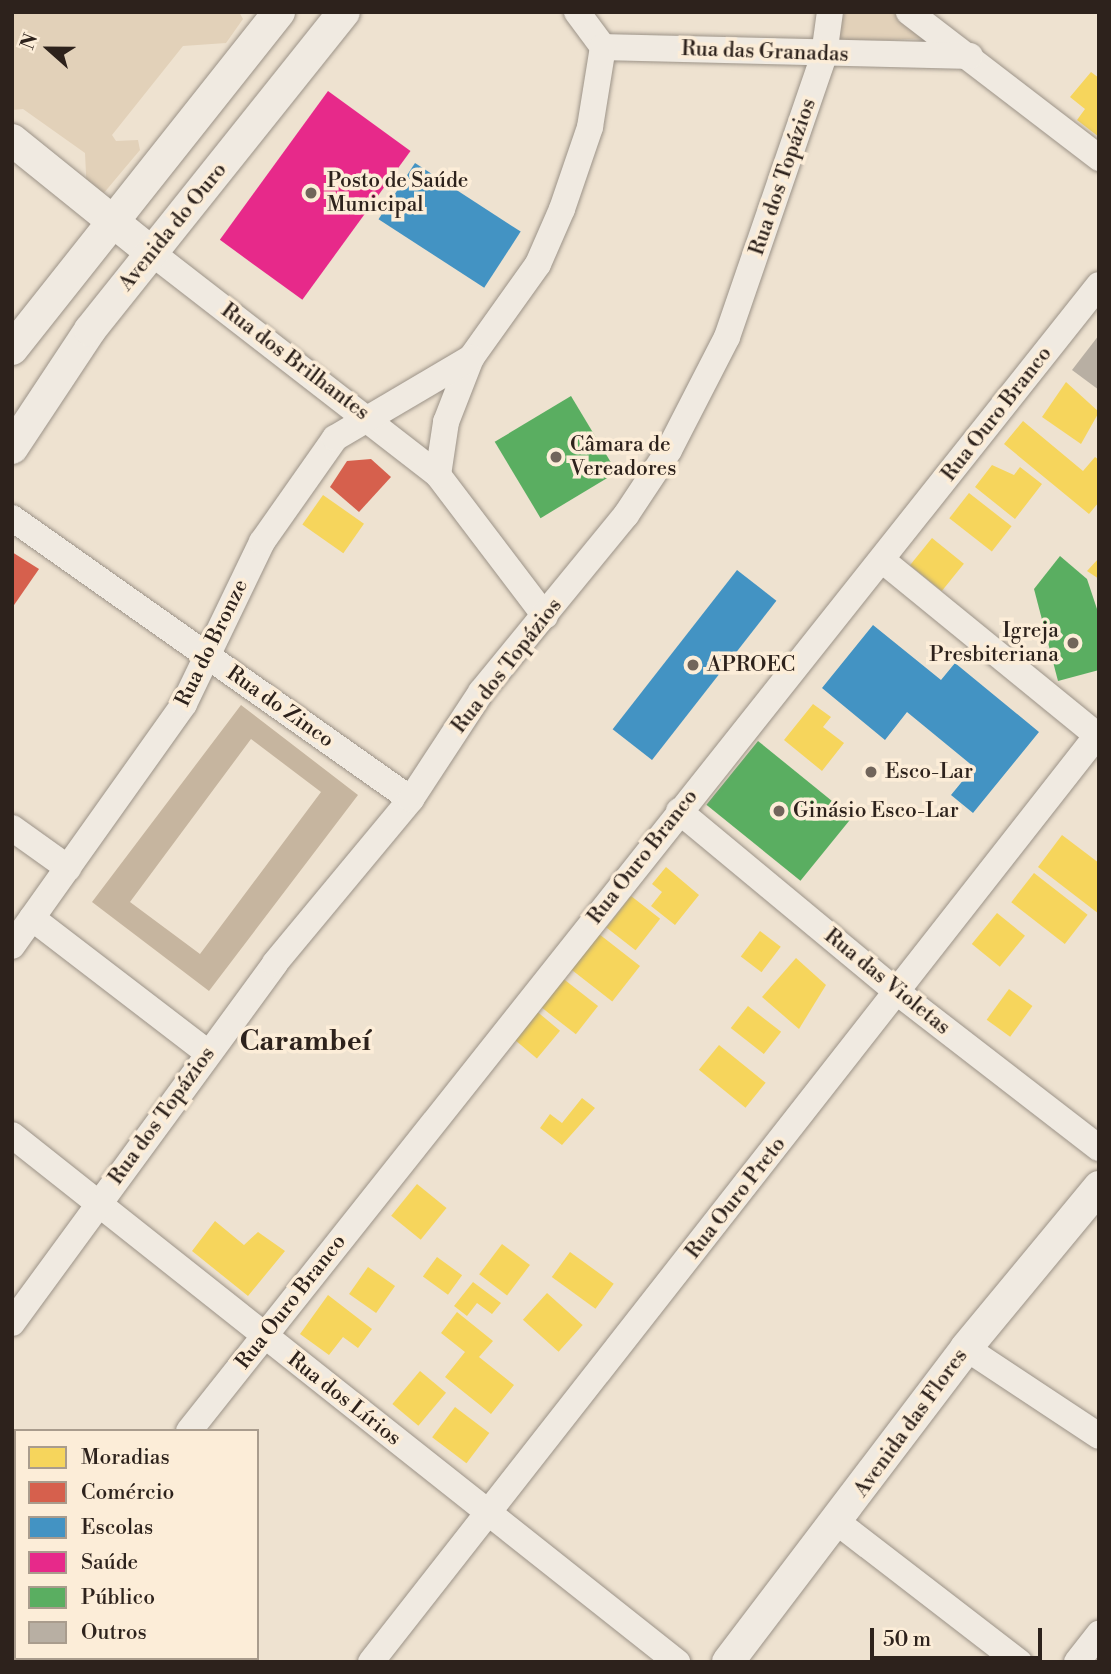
<!DOCTYPE html>
<meta charset="utf-8">
<style>
body{margin:0}
#map{position:relative;width:1111px;height:1674px;overflow:hidden;background:#eee2d0;font-family:"Libre Bodoni",serif}
div>[style]{position:absolute}
.green>*{inset:0;background:#e2d1b9}
.water>*{inset:0;background:#c6b59f}
.homes>*{inset:0;background:#f6d55c;transform-origin:0 0}
.shops>*{inset:0;background:#d6604d}
.schools>*{inset:0;background:#4393c3;transform-origin:0 0}
.health>*{inset:0;background:#e7298a;transform-origin:0 0}
.public>*{inset:0;background:#5aae61;transform-origin:0 0}
.building>*{inset:0;background:#b8afa3}
.roads{filter:drop-shadow(0 0 2px #9c9388) drop-shadow(0 0 2px #9c9388)}
.minor>*{height:26px;margin:-13px;padding:0 13px;transform-origin:13px;border-radius:13px;background:#f0eae1}
.tertiary>*{height:32px;margin:-16px;padding:0 16px;transform-origin:16px;border-radius:16px;background:#f0eae1}
.dots>*{width:19px;height:19px;translate:-50% -50%;box-sizing:border-box;border:4px solid #fcedd8;border-radius:50%}
span{translate:-50% -50%;white-space:nowrap;text-align:center;line-height:1.15;-webkit-text-stroke:7px #fcedd8;paint-order:stroke}
.street-label{font-size:21px;color:#2d221c}
.poi-label{font-size:21px;color:#2d221c}
.left{translate:0 -50%;text-align:left}
.right{translate:-100% -50%;text-align:right}
.district-label{font-size:28px;color:#2d221c;font-weight:700}
.frame{position:absolute;inset:0;border:14px solid #2d221c;pointer-events:none}
.legend{position:absolute;left:14px;top:1429px;width:245px;height:231px;box-sizing:border-box;background:#fcedd8;border:2px solid #a99c8d;margin:0;padding:9px 12px;list-style:none;font-size:21px;color:#2d221c}
.legend li{display:flex;align-items:center;gap:14px;height:35px}
.legend b{width:35px;border:2px solid #a99c8d}
.north{position:absolute;left:14px;top:14px;width:70px;height:70px;-webkit-text-stroke:5px #fcedd8;paint-order:stroke;rotate:291deg;font-size:19px;font-weight:700;line-height:28px;text-align:center;color:#2d221c}
.north::after{content:'';display:block;margin:auto;width:24px;height:32px;background:#2d221c;clip-path:polygon(50% 0,100% 100%,50% 72%,0 100%)}
.scale{position:absolute;left:870px;top:1628px;width:172px;height:32px;box-sizing:border-box;border:4px solid #2d221c;border-top:0;padding-left:9px;font-size:21px;line-height:24px;white-space:nowrap;color:#2d221c;-webkit-text-stroke:5px #fcedd8;paint-order:stroke}
</style>
<div id="map">
<div class="green">
<i style="clip-path:polygon(12px 12px,239px 12px,243px 19px,226px 43px,183px 46px,112px 135px,116px 141px,138px 140px,140px 150px,103px 194px,87px 195px,85px 153px,23px 109px,12px 110px)"></i>
<i style="clip-path:polygon(845px 12px,896px 12px,927px 38px,835px 43px)"></i>
</div>
<div class="water">
<i style="clip-path:polygon(evenodd,241px 705px,358px 795px,209px 991px,92px 902px,241px 705px,251px 739px,321px 792px,200px 954px,130px 902px,251px 739px)"></i>
</div>
<div class="homes">
<i style="clip-path:polygon(1091px 72px,1099px 78px,1099px 137px,1077px 120px,1085px 109px,1070px 97px)"></i>
<i style="clip-path:polygon(1066px 382px,1099px 412px,1081px 444px,1042px 417px)"></i>
<i style="clip-path:polygon(1023px 421px,1083px 471px,1095px 457px,1099px 460px,1099px 502px,1089px 514px,1004px 444px)"></i>
<i style="clip-path:polygon(992px 465px,1014px 475px,1020px 467px,1042px 484px,1015px 519px,975px 487px)"></i>
<i style="left:969px;top:493px;width:54px;height:32px;rotate:38deg"></i>
<i style="left:323px;top:495px;width:50px;height:36px;rotate:35deg"></i>
<i style="left:932px;top:538px;width:41px;height:35px;rotate:39deg"></i>
<i style="clip-path:polygon(1099px 558px,1099px 579px,1087px 571px)"></i>
<i style="clip-path:polygon(813px 704px,831px 717px,823px 727px,844px 743px,822px 771px,784px 740px)"></i>
<i style="clip-path:polygon(1062px 835px,1099px 863px,1099px 914px,1038px 867px)"></i>
<i style="clip-path:polygon(666px 867px,699px 895px,675px 925px,651px 906px,662px 892px,652px 884px)"></i>
<i style="left:1034px;top:873px;width:68px;height:37px;rotate:38deg"></i>
<i style="left:631px;top:896px;width:37px;height:40px;rotate:38deg"></i>
<i style="left:997px;top:913px;width:36px;height:40px;rotate:39deg"></i>
<i style="left:760px;top:931px;width:26px;height:32px;rotate:37deg"></i>
<i style="left:599px;top:934px;width:52px;height:45px;rotate:38deg"></i>
<i style="clip-path:polygon(796px 958px,826px 985px,799px 1029px,762px 997px)"></i>
<i style="left:561px;top:977px;width:47px;height:36px;rotate:38deg"></i>
<i style="left:1009px;top:989px;width:29px;height:38px;rotate:36deg"></i>
<i style="left:748px;top:1006px;width:42px;height:28px;rotate:38deg"></i>
<i style="left:534px;top:1009px;width:34px;height:36px;rotate:40deg"></i>
<i style="left:719px;top:1045px;width:60px;height:32px;rotate:39deg"></i>
<i style="clip-path:polygon(582px 1098px,595px 1108px,562px 1145px,540px 1128px,550px 1114px,562px 1123px)"></i>
<i style="left:417px;top:1184px;width:38px;height:41px;rotate:39deg"></i>
<i style="clip-path:polygon(215px 1221px,244px 1245px,258px 1232px,285px 1251px,248px 1296px,192px 1251px)"></i>
<i style="left:502px;top:1244px;width:35px;height:38px;rotate:37deg"></i>
<i style="left:570px;top:1252px;width:54px;height:31px;rotate:36deg"></i>
<i style="left:437px;top:1257px;width:31px;height:24px;rotate:36deg"></i>
<i style="left:368px;top:1267px;width:33px;height:33px;rotate:35deg"></i>
<i style="clip-path:polygon(473px 1282px,501px 1303px,492px 1314px,477px 1303px,467px 1316px,454px 1306px)"></i>
<i style="left:547px;top:1293px;width:48px;height:36px;rotate:42deg"></i>
<i style="clip-path:polygon(328px 1295px,372px 1329px,358px 1348px,343px 1337px,329px 1355px,300px 1334px)"></i>
<i style="clip-path:polygon(457px 1312px,493px 1341px,479px 1357px,514px 1385px,491px 1414px,445px 1377px,465px 1352px,441px 1333px)"></i>
<i style="left:420px;top:1371px;width:34px;height:43px;rotate:40deg"></i>
<i style="left:455px;top:1407px;width:43px;height:38px;rotate:37deg"></i>
</div>
<div class="shops">
<i style="clip-path:polygon(371px 459px,391px 477px,359px 512px,330px 487px,347px 461px)"></i>
<i style="clip-path:polygon(12px 552px,39px 569px,12px 608px)"></i>
</div>
<div class="schools">
<i style="left:415px;top:163px;width:126px;height:67px;rotate:33deg"></i>
<i style="left:737px;top:570px;width:50px;height:202px;rotate:38deg"></i>
<i style="clip-path:polygon(873px 625px,941px 680px,955px 663px,1039px 732px,973px 813px,951px 795px,974px 767px,907px 712px,885px 740px,822px 688px)"></i>
</div>
<div class="health">
<i style="left:328px;top:91px;width:102px;height:184px;rotate:36deg"></i>
</div>
<div class="public">
<i style="left:571px;top:396px;width:89px;height:89px;rotate:59deg"></i>
<i style="clip-path:polygon(1060px 556px,1087px 579px,1099px 615px,1099px 670px,1058px 681px,1034px 589px)"></i>
<i style="left:758px;top:741px;width:121px;height:82px;rotate:39deg"></i>
</div>
<div class="building">
<i style="clip-path:polygon(1099px 335px,1099px 390px,1072px 370px)"></i>
</div>
<div class="roads">
<div class="minor">
<i style="left:577px;top:12px;width:44px;rotate:53.4deg"></i>
<i style="left:909px;top:12px;width:240px;rotate:37.5deg"></i>
<i style="left:603px;top:47px;width:367px;rotate:1.4deg"></i>
<i style="left:152px;top:253px;width:362px;rotate:37.8deg"></i>
<i style="left:438px;top:475px;width:177px;rotate:52.8deg"></i>
<i style="left:438px;top:475px;width:54px;rotate:-81.4deg"></i>
<i style="left:446px;top:422px;width:69px;rotate:-68.7deg"></i>
<i style="left:471px;top:358px;width:115px;rotate:-54.5deg"></i>
<i style="left:538px;top:264px;width:60px;rotate:-66.4deg"></i>
<i style="left:562px;top:209px;width:87px;rotate:-71.1deg"></i>
<i style="left:590px;top:127px;width:81px;rotate:-80.8deg"></i>
<i style="left:12px;top:518px;width:488px;rotate:35.2deg"></i>
<i style="left:882px;top:560px;width:280px;rotate:39.2deg"></i>
<i style="left:679px;top:811px;width:283px;rotate:39.7deg"></i>
<i style="left:897px;top:992px;width:255px;rotate:37.7deg"></i>
<i style="left:12px;top:828px;width:69px;rotate:35.5deg"></i>
<i style="left:32px;top:918px;width:222px;rotate:37.5deg"></i>
<i style="left:12px;top:946px;width:297px;rotate:-54.6deg"></i>
<i style="left:184px;top:704px;width:180px;rotate:-64.3deg"></i>
<i style="left:262px;top:542px;width:127px;rotate:-54.9deg"></i>
<i style="left:335px;top:438px;width:158px;rotate:-30.5deg"></i>
<i style="left:12px;top:1135px;width:849px;rotate:38.4deg"></i>
<i style="left:12px;top:1323px;width:446px;rotate:-53.8deg"></i>
<i style="left:275px;top:963px;width:213px;rotate:-50.3deg"></i>
<i style="left:411px;top:799px;width:128px;rotate:-56.8deg"></i>
<i style="left:481px;top:692px;width:229px;rotate:-50.7deg"></i>
<i style="left:626px;top:515px;width:78px;rotate:-56.5deg"></i>
<i style="left:669px;top:450px;width:127px;rotate:-62.8deg"></i>
<i style="left:727px;top:337px;width:298px;rotate:-71deg"></i>
<i style="left:824px;top:55px;width:43px;rotate:-82.1deg"></i>
<i style="left:966px;top:1348px;width:159px;rotate:33.5deg"></i>
<i style="left:189px;top:1431px;width:1463px;rotate:-51.55deg"></i>
<i style="left:837px;top:1522px;width:230px;rotate:37.6deg"></i>
<i style="left:12px;top:1653px;width:6px;rotate:-51deg"></i>
<i style="left:371px;top:1662px;width:1180px;rotate:-51.92deg"></i>
<i style="left:1077px;top:1662px;width:36px;rotate:-52deg"></i>
</div>
<div class="tertiary">
<i style="left:12px;top:140px;width:180px;rotate:38.9deg"></i>
<i style="left:12px;top:349px;width:430px;rotate:-51.6deg"></i>
<i style="left:12px;top:448px;width:141px;rotate:-56.5deg"></i>
<i style="left:90px;top:330px;width:407px;rotate:-51.4deg"></i>
<i style="left:728px;top:1662px;width:394px;rotate:-52.8deg"></i>
<i style="left:966px;top:1348px;width:209px;rotate:-50.4deg"></i>
</div>
</div>
<div class="dots">
<i style="left:311px;top:193px;background:#71655b"></i>
<i style="left:556px;top:457px;background:#71655b"></i>
<i style="left:1073px;top:643px;background:#71655b"></i>
<i style="left:693px;top:665px;background:#71655b"></i>
<i style="left:871px;top:772px;background:#71655b"></i>
<i style="left:779px;top:811px;background:#71655b"></i>
</div>
<div class="street-label">
<span style="left:765px;top:52px;rotate:2deg">Rua das Granadas</span>
<span style="left:783px;top:177px;rotate:-71deg">Rua dos Topázios</span>
<span style="left:173px;top:227px;rotate:-51deg">Avenida do Ouro</span>
<span style="left:295px;top:362px;rotate:37deg">Rua dos Brilhantes</span>
<span style="left:997px;top:414px;rotate:-52deg">Rua Ouro Branco</span>
<span style="left:212px;top:643px;rotate:-64deg">Rua do Bronze</span>
<span style="left:507px;top:666px;rotate:-52deg">Rua dos Topázios</span>
<span style="left:280px;top:707px;rotate:35deg">Rua do Zinco</span>
<span style="left:643px;top:857px;rotate:-52deg">Rua Ouro Branco</span>
<span style="left:887px;top:982px;rotate:39deg">Rua das Violetas</span>
<span style="left:162px;top:1116px;rotate:-54deg">Rua dos Topázios</span>
<span style="left:736px;top:1198px;rotate:-52deg">Rua Ouro Preto</span>
<span style="left:291px;top:1302px;rotate:-52deg">Rua Ouro Branco</span>
<span style="left:344px;top:1399px;rotate:38deg">Rua dos Lírios</span>
<span style="left:911px;top:1423px;rotate:-54deg">Avenida das Flores</span>
</div>
<div class="poi-label">
<span class="left" style="left:327px;top:193px">Posto de Saúde<br>Municipal</span>
<span class="left" style="left:570px;top:457px">Câmara de<br>Vereadores</span>
<span class="right" style="left:1059px;top:643px">Igreja<br>Presbiteriana</span>
<span class="left" style="left:707px;top:665px">APROEC</span>
<span class="left" style="left:885px;top:772px">Esco-Lar</span>
<span class="left" style="left:793px;top:811px">Ginásio Esco-Lar</span>
</div>
<div class="district-label">
<span style="left:305px;top:1042px">Carambeí</span>
</div>
<div class="frame"></div>
<ul class="legend">
<li><b style="height:19px;background:#f6d55c"></b>Moradias</li>
<li><b style="height:19px;background:#d6604d"></b>Comércio</li>
<li><b style="height:19px;background:#4393c3"></b>Escolas</li>
<li><b style="height:19px;background:#e7298a"></b>Saúde</li>
<li><b style="height:19px;background:#5aae61"></b>Público</li>
<li><b style="height:19px;background:#b8afa3"></b>Outros</li>
</ul>
<div class="north">N</div>
<div class="scale">50 m</div>
</div>
